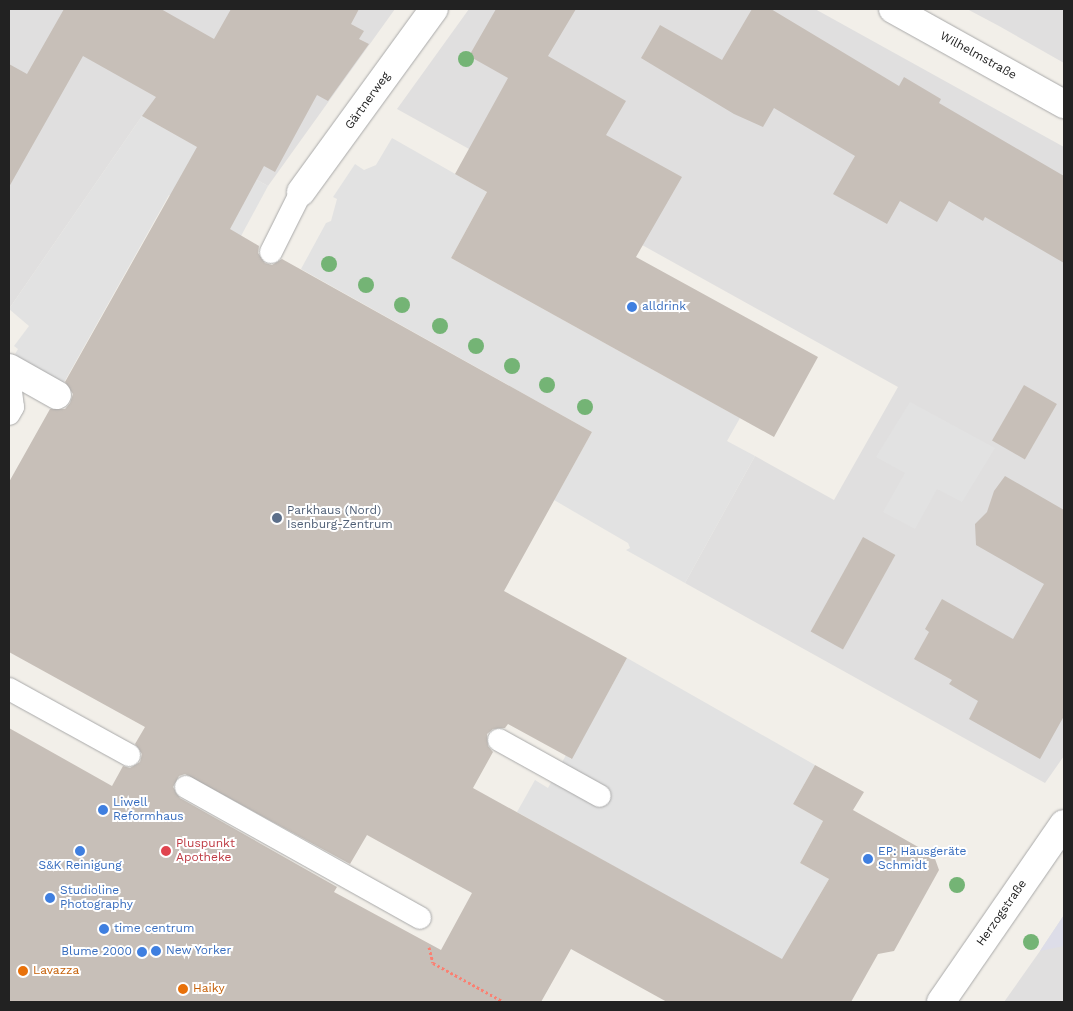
<!DOCTYPE html>
<meta charset="utf-8">
<style>
body{margin:0}
#map{position:relative;width:1073px;height:1011px;overflow:hidden;background:#f2efe9;font-family:"Work Sans",sans-serif}
div>[style]{position:absolute}
.residential>*{inset:0;background:#e0dfdf}
.parking>*{inset:0;background:#e2e2e2}
.plaza>*{inset:0;background:#dddde8}
.building>*{inset:0;background:#c7bfb8;transform-origin:0 0}
.path>*{height:3px;margin-top:-1.5px;transform-origin:0;background:repeating-linear-gradient(90deg,#fa8072 0 2.5px,transparent 0 5px)}
.roads{filter:drop-shadow(0 0 1px #a9a9a9) drop-shadow(0 0 1px #a9a9a9)}
.lane>*{height:22px;margin:-11px;padding:0 11px;transform-origin:11px;border-radius:11px;background:#fff}
.street>*{height:28px;margin:-14px;padding:0 14px;transform-origin:14px;border-radius:14px;background:#fff}
.trees>*{width:16px;height:16px;margin:-8px;border-radius:50%;background:#74b475}
.dots>*{width:14px;height:14px;translate:-50% -50%;box-sizing:border-box;border:2px solid #fff;border-radius:50%}
span{translate:-50% -50%;white-space:nowrap;text-align:center;line-height:1.15;-webkit-text-stroke:4px #fff;paint-order:stroke}
.street-label{font-size:12px;color:#222}
.shop-label{font-size:12px;color:#366cbe}
.left{translate:0 -50%;text-align:left}
.right{translate:-100% -50%;text-align:right}
.service-label{font-size:12px;color:#4e5e75}
.health-label{font-size:12px;color:#be3a42}
.food-label{font-size:12px;color:#c56008}
.frame{position:absolute;inset:0;border:10px solid #222;pointer-events:none}
</style>
<div id="map">
<div class="residential">
<i style="clip-path:polygon(9px 9px,395px 9px,268px 186px,142px 116px,9px 309px)"></i>
<i style="clip-path:polygon(469px 9px,815px 9px,1064px 147px,1064px 756px,1045px 783px,685px 583px,755px 456px,834px 500px,898px 387px,397px 109px)"></i>
<i style="clip-path:polygon(967px 9px,1064px 9px,1064px 63px,999px 26px)"></i>
<i style="clip-path:polygon(1064px 915px,1064px 1002px,1004px 1002px,1040px 951px)"></i>
</div>
<div class="parking">
<i style="clip-path:polygon(142px 116px,268px 186px,241px 236px,169px 195px,57px 395px,15px 354px,18px 349px,14px 346px,29px 326px,9px 309px)"></i>
<i style="clip-path:polygon(392px 138px,487px 192px,451px 258px,740px 418px,727px 441px,755px 456px,685px 583px,626px 550px,630px 548px,628px 543px,554px 500px,592px 432px,301px 269px,326px 223px,331px 221px,337px 199px,333px 197px,355px 164px,364px 170px,376px 165px)"></i>
<i style="clip-path:polygon(910px 402px,995px 448px,962px 502px,937px 489px,915px 529px,883px 512px,905px 473px,876px 457px)"></i>
<i style="clip-path:polygon(627px 658px,815px 765px,793px 804px,823px 821px,800px 863px,829px 879px,809px 913px,792px 966px,517px 812px,535px 780px,548px 788px,566px 755px,571px 759px)"></i>
</div>
<div class="plaza">
<i style="clip-path:polygon(1064px 915px,1064px 946px,1040px 951px)"></i>
</div>
<div class="building">
<i style="clip-path:polygon(evenodd,64px 9px,161px 9px,214px 39px,231px 9px,359px 9px,351px 24px,364px 31px,359px 39px,369px 44px,328px 101px,317px 95px,275px 172px,264px 166px,230px 229px,259px 246px,258px 253px,265px 263px,272px 265px,282px 259px,592px 432px,504px 591px,627px 658px,572px 759px,508px 724px,505px 728px,493px 729px,487px 734px,488px 746px,493px 752px,473px 788px,782px 959px,829px 879px,800px 863px,823px 821px,793px 804px,815px 765px,864px 792px,853px 810px,934px 856px,939px 870px,894px 951px,878px 954px,851px 1002px,667px 1002px,571px 949px,541px 1002px,9px 1002px,9px 728px,112px 786px,123px 766px,130px 768px,140px 762px,142px 754px,135px 744px,145px 727px,9px 652px,9px 482px,50px 409px,65px 409px,70px 403px,73px 394px,65px 382px,197px 147px,142px 116px,156px 97px,83px 56px,9px 187px,9px 64px,27px 74px,64px 9px,185px 774px,350px 864px,367px 835px,472px 893px,441px 950px,334px 892px,337px 887px,180px 798px,173px 787px,179px 776px,185px 774px)"></i>
<i style="clip-path:polygon(496px 9px,576px 9px,548px 56px,626px 101px,606px 135px,682px 177px,636px 257px,818px 357px,774px 437px,451px 258px,487px 192px,455px 174px,508px 78px,469px 56px)"></i>
<i style="clip-path:polygon(752px 9px,771px 9px,899px 86px,904px 77px,941px 99px,939px 103px,1064px 176px,1064px 263px,985px 217px,983px 221px,949px 201px,937px 222px,900px 201px,887px 224px,833px 194px,855px 156px,774px 108px,763px 127px,734px 114px,641px 58px,660px 25px,722px 60px)"></i>
<i style="left:1024px;top:385px;width:38px;height:64px;rotate:30deg"></i>
<i style="clip-path:polygon(1005px 476px,1064px 510px,1064px 716px,1040px 759px,969px 719px,978px 701px,949px 684px,952px 680px,914px 659px,929px 632px,925px 629px,942px 599px,1013px 639px,1044px 584px,976px 545px,975px 524px,987px 512px,994px 491px)"></i>
<i style="left:863px;top:537px;width:37px;height:108px;rotate:29deg"></i>
</div>
<div class="path">
<i style="left:429px;top:947px;width:16px;rotate:76deg"></i>
<i style="left:433px;top:963px;width:81px;rotate:28.8deg"></i>
</div>
<div class="roads">
<div class="lane">
<i style="left:271px;top:252px;width:67px;rotate:-63.4deg"></i>
<i style="left:9px;top:375px;width:32px;rotate:83deg"></i>
<i style="left:13px;top:407px;width:8px;rotate:120deg"></i>
<i style="left:9px;top:689px;width:137px;rotate:28.8deg"></i>
<i style="left:499px;top:740px;width:115px;rotate:29deg"></i>
<i style="left:186px;top:787px;width:268px;rotate:29.2deg"></i>
</div>
<div class="street">
<i style="left:893px;top:9px;width:196px;rotate:29.1deg"></i>
<i style="left:301px;top:192px;width:226px;rotate:-54deg"></i>
<i style="left:9px;top:368px;width:55px;rotate:29.4deg"></i>
<i style="left:941px;top:1002px;width:216px;rotate:-55.4deg"></i>
</div>
</div>
<div class="trees">
<i style="left:466px;top:59px"></i>
<i style="left:329px;top:264px"></i>
<i style="left:366px;top:285px"></i>
<i style="left:402px;top:305px"></i>
<i style="left:440px;top:326px"></i>
<i style="left:476px;top:346px"></i>
<i style="left:512px;top:366px"></i>
<i style="left:547px;top:385px"></i>
<i style="left:585px;top:407px"></i>
<i style="left:957px;top:885px"></i>
<i style="left:1031px;top:942px"></i>
</div>
<div class="dots">
<i style="left:632px;top:307px;background:#3f7fe0"></i>
<i style="left:277px;top:518px;background:#5c6f8a"></i>
<i style="left:103px;top:810px;background:#3f7fe0"></i>
<i style="left:80px;top:851px;background:#3f7fe0"></i>
<i style="left:166px;top:851px;background:#e0444e"></i>
<i style="left:868px;top:859px;background:#3f7fe0"></i>
<i style="left:50px;top:898px;background:#3f7fe0"></i>
<i style="left:104px;top:929px;background:#3f7fe0"></i>
<i style="left:156px;top:951px;background:#3f7fe0"></i>
<i style="left:142px;top:952px;background:#3f7fe0"></i>
<i style="left:23px;top:971px;background:#e8710a"></i>
<i style="left:183px;top:989px;background:#e8710a"></i>
</div>
<div class="street-label">
<span style="left:978px;top:56px;rotate:29deg">Wilhelmstraße</span>
<span style="left:368px;top:101px;rotate:-54deg">Gärtnerweg</span>
<span style="left:1002px;top:913px;rotate:-55deg">Herzogstraße</span>
</div>
<div class="shop-label">
<span class="left" style="left:642px;top:307px">alldrink</span>
<span class="left" style="left:113px;top:810px">Liwell<br>Reformhaus</span>
<span class="left" style="left:878px;top:859px">EP: Hausgeräte<br>Schmidt</span>
<span style="left:80px;top:866px">S&amp;K Reinigung</span>
<span class="left" style="left:60px;top:898px">Studioline<br>Photography</span>
<span class="left" style="left:114px;top:929px">time centrum</span>
<span class="left" style="left:166px;top:951px">New Yorker</span>
<span class="right" style="left:132px;top:952px">Blume 2000</span>
</div>
<div class="service-label">
<span class="left" style="left:287px;top:518px">Parkhaus (Nord)<br>Isenburg-Zentrum</span>
</div>
<div class="health-label">
<span class="left" style="left:176px;top:851px">Pluspunkt<br>Apotheke</span>
</div>
<div class="food-label">
<span class="left" style="left:33px;top:971px">Lavazza</span>
<span class="left" style="left:193px;top:989px">Haiky</span>
</div>
<div class="frame"></div>
</div>
